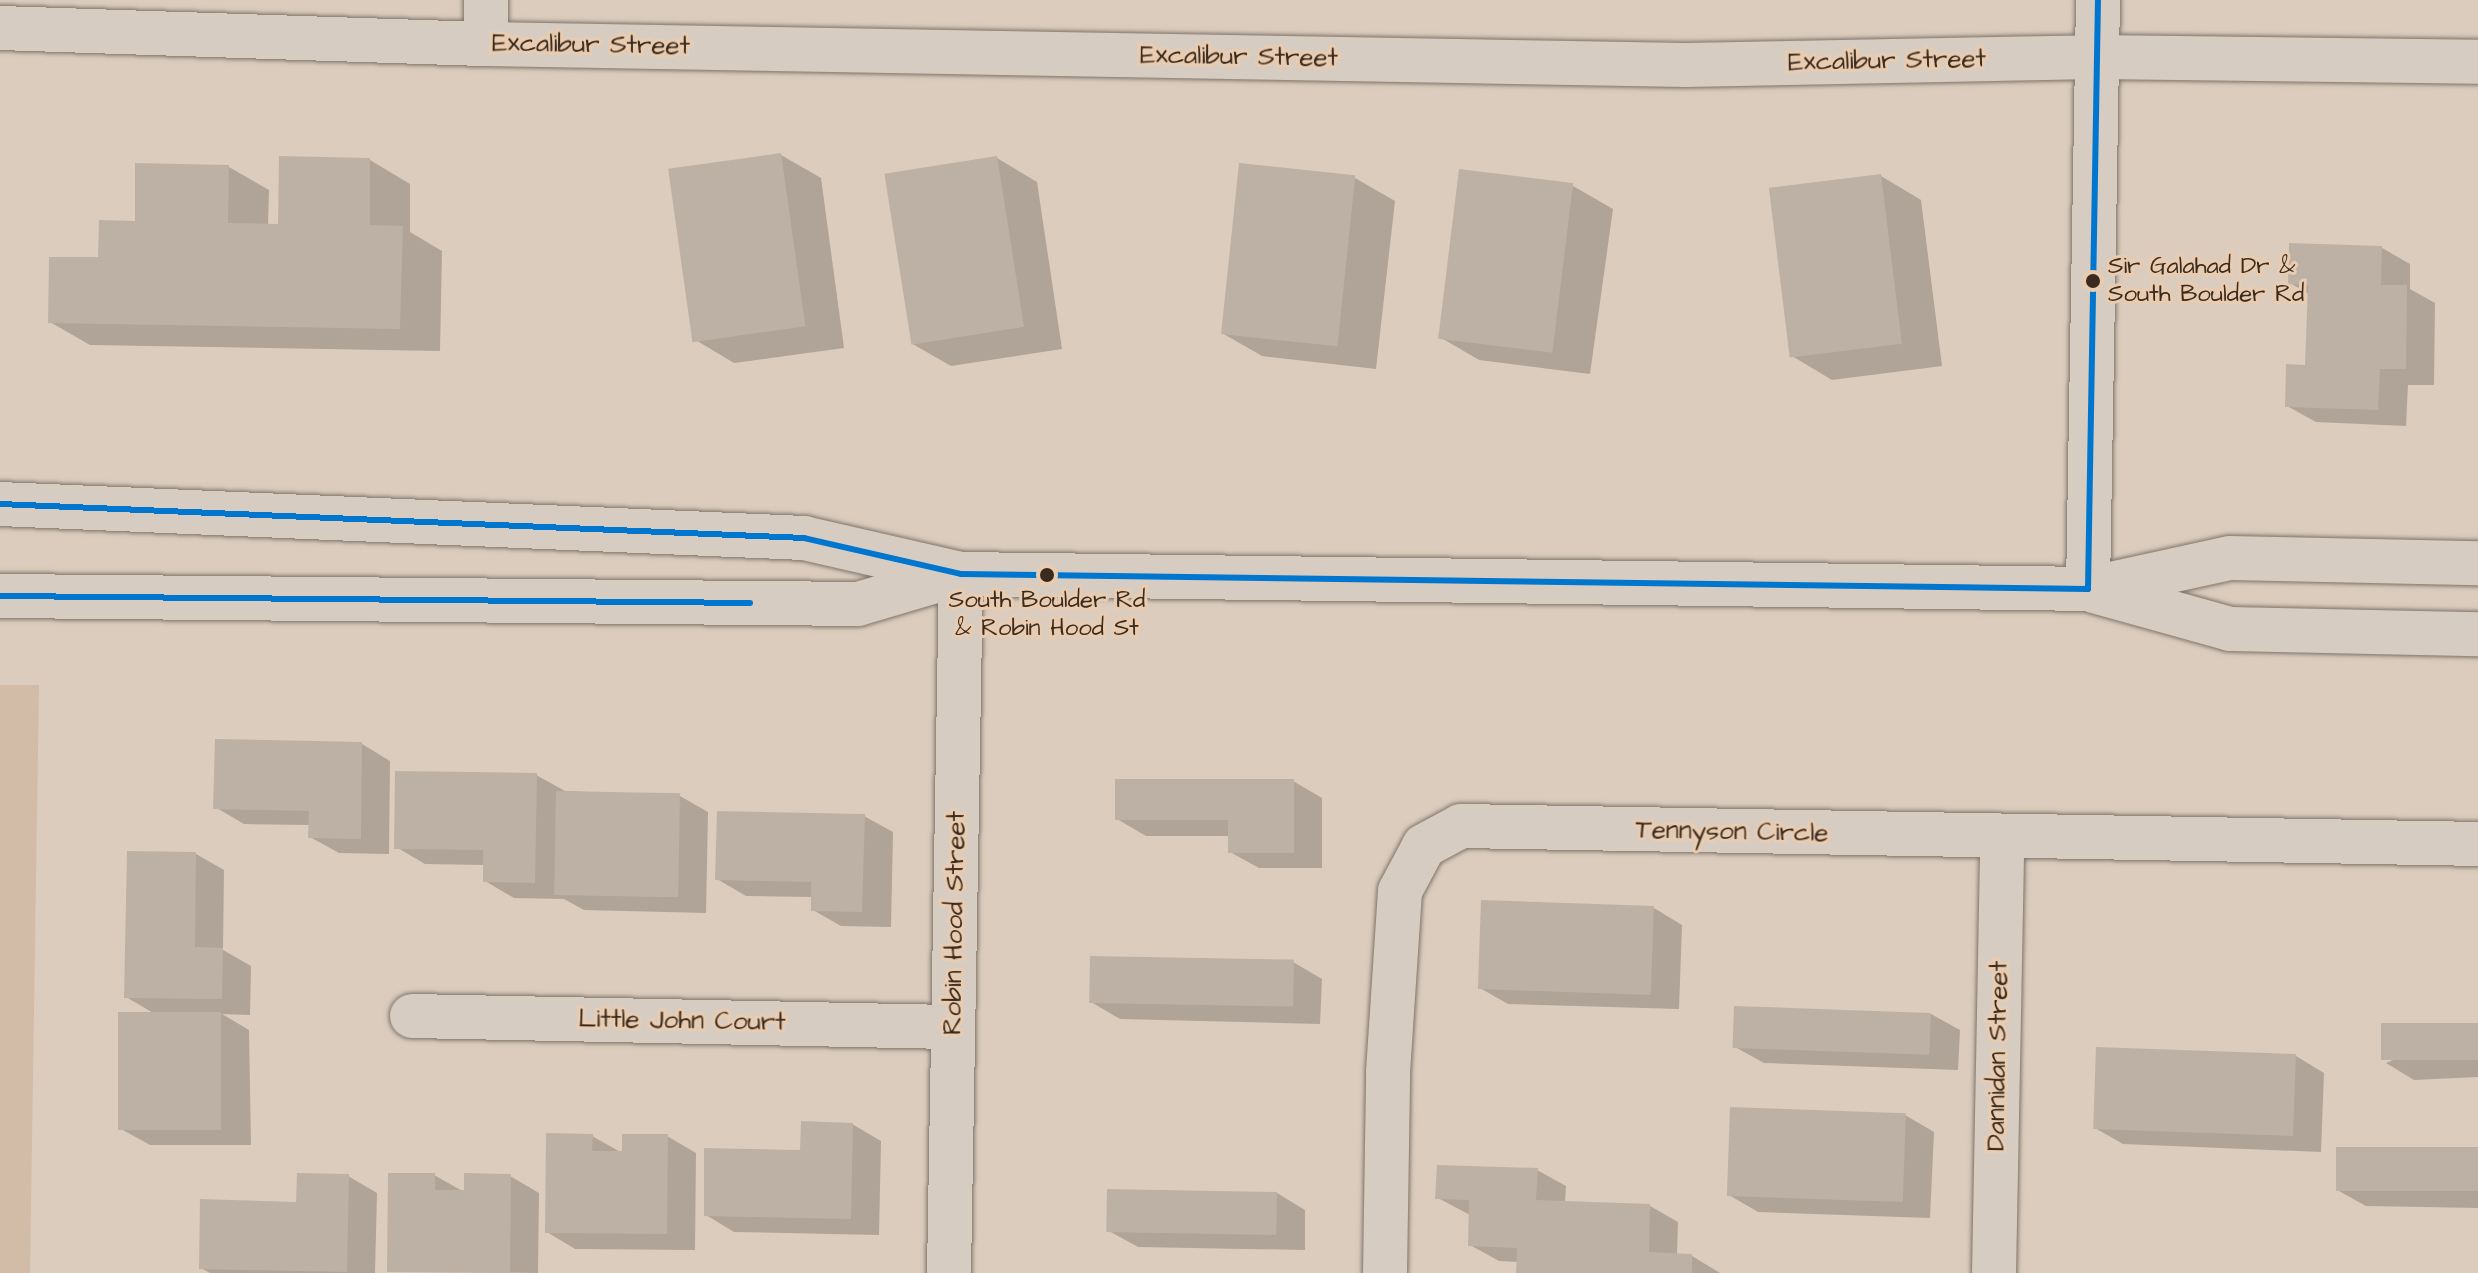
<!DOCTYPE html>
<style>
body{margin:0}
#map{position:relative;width:2478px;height:1273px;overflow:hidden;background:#dcccbd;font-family:"Architects Daughter",sans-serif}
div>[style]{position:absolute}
.green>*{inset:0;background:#d2bca8}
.shadow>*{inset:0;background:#0003}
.building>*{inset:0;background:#bdb1a6;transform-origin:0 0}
.roads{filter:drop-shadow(0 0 2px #7e746a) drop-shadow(0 0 2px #7e746a)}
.minor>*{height:44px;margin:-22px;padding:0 22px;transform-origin:22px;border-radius:22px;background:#d7ccc2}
.major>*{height:44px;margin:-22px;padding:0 22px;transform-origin:22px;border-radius:22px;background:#d7ccc2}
.bus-1>*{height:6px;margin:-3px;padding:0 3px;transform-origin:3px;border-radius:3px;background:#0076ce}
.dots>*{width:22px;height:22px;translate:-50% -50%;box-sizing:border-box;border:4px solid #e9ccb0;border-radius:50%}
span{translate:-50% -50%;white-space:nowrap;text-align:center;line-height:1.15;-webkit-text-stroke:6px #e9ccb0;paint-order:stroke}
.bus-label{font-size:24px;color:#3b2a1e}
.left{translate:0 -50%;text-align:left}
.street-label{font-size:26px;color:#3b2a1e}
</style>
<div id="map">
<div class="green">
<i style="clip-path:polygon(0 685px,39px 685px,30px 1273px,0 1273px)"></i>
</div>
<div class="shadow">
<i style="clip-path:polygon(781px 155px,821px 178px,844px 348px,734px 363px,694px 339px)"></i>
<i style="clip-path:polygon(997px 158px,1037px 182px,1062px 349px,951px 366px,911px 343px)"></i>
<i style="clip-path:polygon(370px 160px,410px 184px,410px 232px,442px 251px,440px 351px,90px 345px,50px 322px,137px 223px,229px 167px,269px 190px,268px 226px,280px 226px)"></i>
<i style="clip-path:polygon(1881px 176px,1921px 200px,1942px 366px,1832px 380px,1792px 356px)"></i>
<i style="clip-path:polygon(1355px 178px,1395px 201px,1376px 369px,1262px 356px,1222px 333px)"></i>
<i style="clip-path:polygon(1573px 186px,1613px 209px,1590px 374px,1479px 360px,1438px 336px)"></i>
<i style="clip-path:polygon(2382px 248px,2410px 264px,2410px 289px,2435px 303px,2434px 385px,2408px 385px,2406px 426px,2316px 422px,2287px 406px,2307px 367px,2309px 294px,2290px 283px)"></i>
<i style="clip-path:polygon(362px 744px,390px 761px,389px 854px,339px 853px,310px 837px,310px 825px,244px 824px,215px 807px)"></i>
<i style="clip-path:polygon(536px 775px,565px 791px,680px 796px,708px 812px,706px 913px,584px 910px,564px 899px,514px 898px,485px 881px,485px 865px,425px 864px,396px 847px)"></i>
<i style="clip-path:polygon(1293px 781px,1322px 798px,1322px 868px,1259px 868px,1230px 852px,1230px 836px,1146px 836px,1117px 819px)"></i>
<i style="clip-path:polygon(864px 816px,893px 832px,891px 927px,841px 926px,813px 910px,813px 897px,746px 896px,717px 879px)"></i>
<i style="clip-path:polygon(196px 854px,224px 870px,223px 950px,251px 966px,250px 1015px,222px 1014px,249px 1030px,251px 1145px,150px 1145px,121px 1129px,155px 1014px,126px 997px)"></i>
<i style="clip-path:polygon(1654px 908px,1682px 925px,1679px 1009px,1508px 1004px,1480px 988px)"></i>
<i style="clip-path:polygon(1293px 962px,1322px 979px,1320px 1024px,1120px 1019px,1091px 1002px)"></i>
<i style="clip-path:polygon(1931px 1014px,1960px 1030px,1958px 1070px,1764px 1063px,1735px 1047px)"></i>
<i style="clip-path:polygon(2478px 1025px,2478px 1077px,2414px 1080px,2386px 1063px)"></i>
<i style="clip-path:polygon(2296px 1056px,2324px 1073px,2321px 1152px,2123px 1144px,2095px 1128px)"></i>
<i style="clip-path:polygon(1905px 1115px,1934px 1132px,1930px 1218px,1758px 1212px,1729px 1195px)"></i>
<i style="clip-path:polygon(852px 1124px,881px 1141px,879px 1235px,734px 1232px,706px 1215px)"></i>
<i style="clip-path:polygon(592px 1136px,624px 1154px,667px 1136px,696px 1153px,695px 1250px,575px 1249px,547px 1232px)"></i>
<i style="clip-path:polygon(2478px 1149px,2478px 1208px,2366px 1206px,2337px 1190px)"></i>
<i style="clip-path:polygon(1537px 1170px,1566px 1186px,1565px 1203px,1650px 1206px,1678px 1222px,1677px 1255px,1692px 1256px,1720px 1273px,1519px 1273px,1518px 1262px,1499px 1261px,1470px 1245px,1470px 1215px,1438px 1198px)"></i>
<i style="clip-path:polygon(434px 1175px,466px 1193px,510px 1176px,539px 1193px,538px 1273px,389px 1271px)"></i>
<i style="clip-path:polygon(348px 1176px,377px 1193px,375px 1273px,210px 1273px,201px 1268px)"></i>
<i style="clip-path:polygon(1277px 1193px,1305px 1210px,1305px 1250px,1138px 1247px,1109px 1231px)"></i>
</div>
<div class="building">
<i style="left:781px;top:153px;width:175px;height:114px;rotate:82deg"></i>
<i style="clip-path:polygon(279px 156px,370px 158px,370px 225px,403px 226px,400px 329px,48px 323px,49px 257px,98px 257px,99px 220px,135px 221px,135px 163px,229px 165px,228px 223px,278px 224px)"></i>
<i style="left:997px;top:156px;width:173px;height:114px;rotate:81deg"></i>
<i style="left:1239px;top:163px;width:117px;height:172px;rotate:6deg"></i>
<i style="left:1459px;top:169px;width:115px;height:171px;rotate:7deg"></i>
<i style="left:1881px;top:174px;width:171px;height:113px;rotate:83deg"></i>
<i style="clip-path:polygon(2289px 243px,2382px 246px,2381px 285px,2407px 285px,2406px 369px,2380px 369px,2378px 410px,2285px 407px,2286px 364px,2305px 365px,2308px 285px,2288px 284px)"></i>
<i style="clip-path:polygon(215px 739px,362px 742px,361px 839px,308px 838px,309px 811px,213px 809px)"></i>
<i style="clip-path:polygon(395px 771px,537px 773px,535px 883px,483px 882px,483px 850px,394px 849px)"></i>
<i style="clip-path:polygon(1115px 779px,1294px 779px,1294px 853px,1228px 853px,1228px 820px,1115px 820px)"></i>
<i style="left:556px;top:791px;width:124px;height:104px;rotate:1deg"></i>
<i style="clip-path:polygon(717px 811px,865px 814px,862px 912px,811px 911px,811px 882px,715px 880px)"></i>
<i style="clip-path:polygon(127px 851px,196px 852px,195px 947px,223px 948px,222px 999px,124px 998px)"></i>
<i style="left:1481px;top:900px;width:173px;height:89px;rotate:2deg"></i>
<i style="left:1090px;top:956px;width:204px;height:47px;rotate:1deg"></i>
<i style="left:1734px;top:1006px;width:197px;height:42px;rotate:2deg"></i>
<i style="left:118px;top:1012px;width:103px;height:118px"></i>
<i style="left:2478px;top:1023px;width:37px;height:97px;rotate:90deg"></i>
<i style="left:2096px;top:1047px;width:200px;height:82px;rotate:2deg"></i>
<i style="left:1730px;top:1107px;width:176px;height:89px;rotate:2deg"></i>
<i style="clip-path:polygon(801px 1121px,853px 1123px,851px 1219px,704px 1216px,704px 1148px,800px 1150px)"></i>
<i style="clip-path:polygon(546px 1133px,593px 1134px,592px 1151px,622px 1151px,622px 1134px,668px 1134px,667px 1234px,545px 1233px)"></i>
<i style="left:2336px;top:1147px;width:142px;height:44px"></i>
<i style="clip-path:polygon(1437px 1165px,1538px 1168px,1536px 1200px,1650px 1204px,1649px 1252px,1692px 1254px,1692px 1273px,1516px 1273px,1517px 1248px,1468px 1246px,1469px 1200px,1435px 1199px)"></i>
<i style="clip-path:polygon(297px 1173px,349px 1174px,347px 1272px,199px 1269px,200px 1199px,296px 1202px)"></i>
<i style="clip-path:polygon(388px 1173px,435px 1173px,435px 1190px,464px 1190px,464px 1173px,511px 1174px,510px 1273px,387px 1272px)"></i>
<i style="left:1107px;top:1189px;width:170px;height:43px;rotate:1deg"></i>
</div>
<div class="roads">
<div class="minor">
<i style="left:0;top:28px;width:486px;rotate:1.9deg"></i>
<i style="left:486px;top:44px;width:1200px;rotate:1deg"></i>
<i style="left:1686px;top:65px;width:410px;rotate:-1.1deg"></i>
<i style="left:2096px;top:57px;width:382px;rotate:0.7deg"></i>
<i style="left:486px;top:44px;width:44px;rotate:-90deg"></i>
<i style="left:2088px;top:589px;width:589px;rotate:-89.03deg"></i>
<i style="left:412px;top:1016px;width:540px;rotate:1.17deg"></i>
<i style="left:949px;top:1273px;width:699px;rotate:-89.02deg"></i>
<i style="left:1385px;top:1273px;width:201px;rotate:-89.1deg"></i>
<i style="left:1388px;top:1072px;width:181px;rotate:-86.2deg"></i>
<i style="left:1400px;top:891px;width:51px;rotate:-61.9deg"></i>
<i style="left:1424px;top:846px;width:42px;rotate:-28.4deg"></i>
<i style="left:1461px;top:826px;width:1017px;rotate:1.01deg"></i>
<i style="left:1994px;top:1273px;width:435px;rotate:-88.9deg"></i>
</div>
<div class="major">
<i style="left:0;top:504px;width:805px;rotate:2.42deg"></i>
<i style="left:804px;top:538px;width:161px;rotate:12.9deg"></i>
<i style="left:961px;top:574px;width:1127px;rotate:0.76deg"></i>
<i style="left:2088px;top:589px;width:145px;rotate:-12.3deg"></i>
<i style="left:2230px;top:558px;width:248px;rotate:1.2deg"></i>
<i style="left:2094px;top:591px;width:141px;rotate:15.6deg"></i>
<i style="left:2230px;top:629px;width:248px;rotate:1.2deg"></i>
<i style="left:0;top:596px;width:858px;rotate:0.53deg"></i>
<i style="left:858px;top:604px;width:105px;rotate:-16.5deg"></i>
</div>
</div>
<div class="bus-1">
<i style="left:0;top:504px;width:805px;rotate:2.42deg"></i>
<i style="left:804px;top:538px;width:161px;rotate:12.9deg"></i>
<i style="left:961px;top:574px;width:1127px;rotate:0.76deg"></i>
<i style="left:2088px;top:589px;width:589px;rotate:-89.03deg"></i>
<i style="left:0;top:596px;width:750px;rotate:0.53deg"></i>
</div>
<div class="dots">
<i style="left:2093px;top:281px;background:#3b2a1e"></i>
<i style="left:1047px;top:575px;background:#3b2a1e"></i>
</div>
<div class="bus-label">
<span class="left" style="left:2108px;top:281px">Sir Galahad Dr &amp;<br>South Boulder Rd</span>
<span style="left:1047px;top:615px">South Boulder Rd<br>&amp; Robin Hood St</span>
</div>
<div class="street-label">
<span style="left:591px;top:45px;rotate:1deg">Excalibur Street</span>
<span style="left:1239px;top:57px;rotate:1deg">Excalibur Street</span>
<span style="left:1887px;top:61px;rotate:-1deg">Excalibur Street</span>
<span style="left:1732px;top:832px;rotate:1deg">Tennyson Circle</span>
<span style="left:955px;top:923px;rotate:-89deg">Robin Hood Street</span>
<span style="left:682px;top:1021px;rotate:1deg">Little John Court</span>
<span style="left:1998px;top:1056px;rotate:-89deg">Dannidan Street</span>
</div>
</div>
